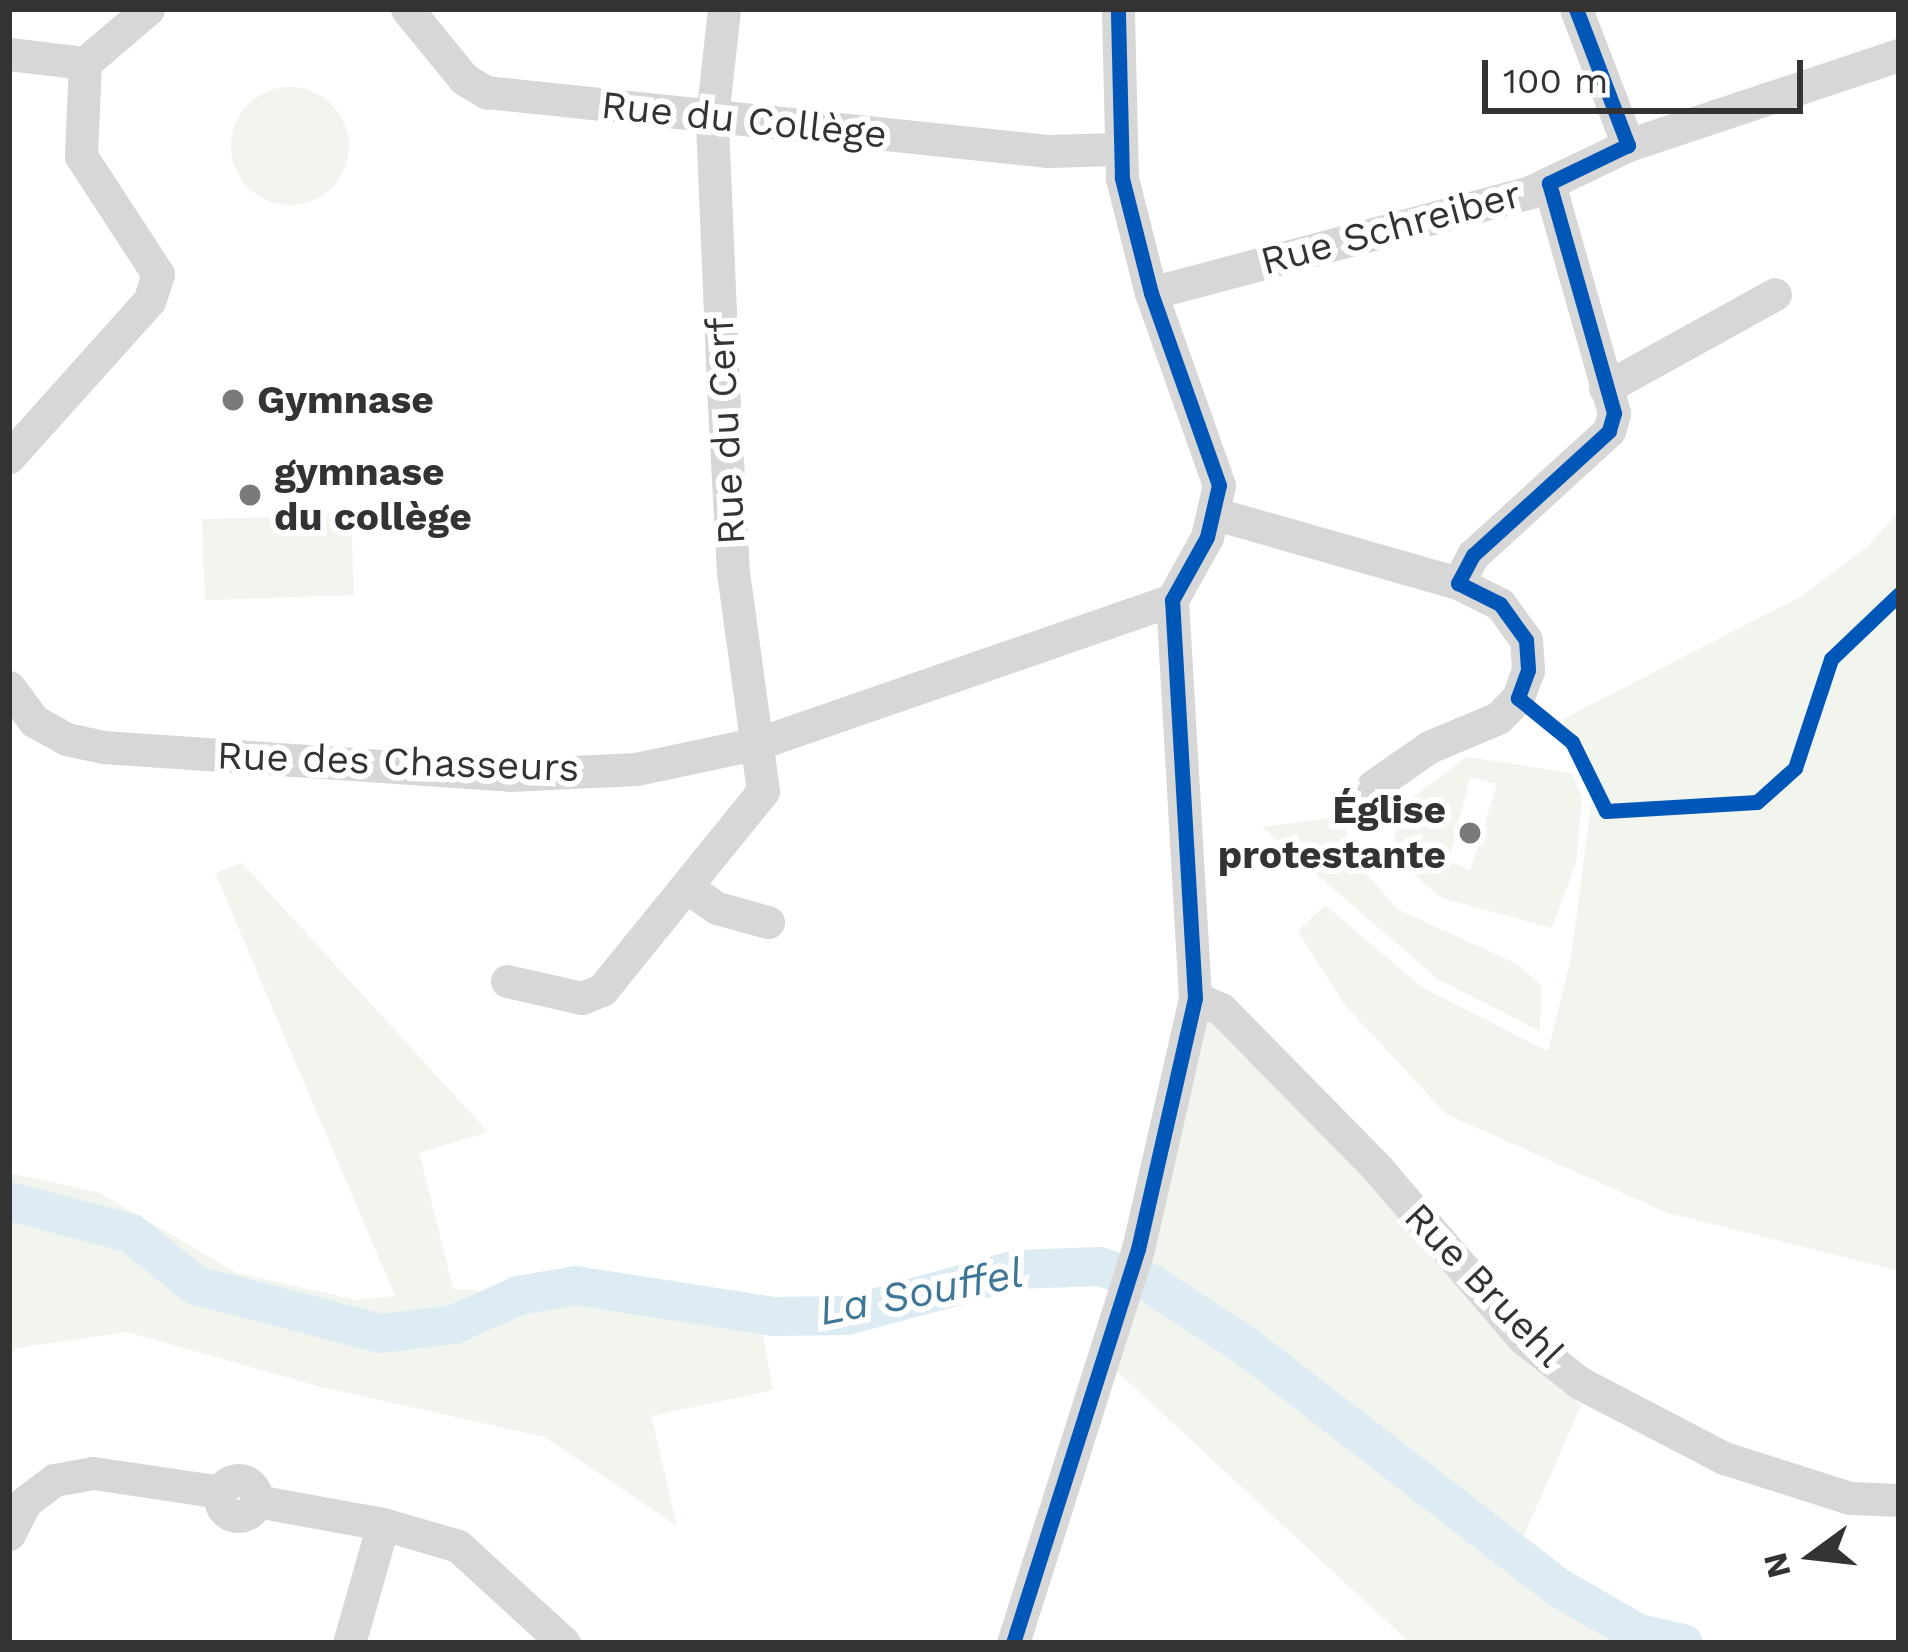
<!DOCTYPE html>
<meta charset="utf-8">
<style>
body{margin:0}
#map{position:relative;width:1908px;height:1652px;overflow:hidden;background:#fff;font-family:"Work Sans",sans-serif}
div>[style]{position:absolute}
.green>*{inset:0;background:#f1f5ed;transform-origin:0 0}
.round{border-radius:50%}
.river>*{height:39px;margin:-19.5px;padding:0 19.5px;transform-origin:19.5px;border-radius:19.5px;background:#ddebf3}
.minor>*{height:33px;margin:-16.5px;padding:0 16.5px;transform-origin:16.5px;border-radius:16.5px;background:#d7d7d7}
.minor>.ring{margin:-16.5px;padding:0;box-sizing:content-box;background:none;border:33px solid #d7d7d7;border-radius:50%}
.cycleway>*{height:15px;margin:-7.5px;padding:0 7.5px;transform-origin:7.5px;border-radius:7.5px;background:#0057b8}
.dots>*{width:33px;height:33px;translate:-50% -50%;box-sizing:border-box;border:6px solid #fff;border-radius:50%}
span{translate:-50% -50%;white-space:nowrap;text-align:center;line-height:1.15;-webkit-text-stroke:12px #fff;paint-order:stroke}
.street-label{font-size:39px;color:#333}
.poi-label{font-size:39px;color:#333;font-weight:700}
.left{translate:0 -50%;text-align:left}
.right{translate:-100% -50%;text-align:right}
.water-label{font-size:42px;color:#3f7597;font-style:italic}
.frame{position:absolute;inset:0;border:12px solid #333;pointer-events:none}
.north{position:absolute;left:1752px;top:1496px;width:120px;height:120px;-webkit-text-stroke:9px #fff;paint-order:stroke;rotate:255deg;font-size:33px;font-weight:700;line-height:48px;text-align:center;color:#333}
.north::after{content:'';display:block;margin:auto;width:42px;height:54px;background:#333;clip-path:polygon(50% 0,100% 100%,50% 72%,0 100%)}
.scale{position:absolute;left:1482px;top:60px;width:321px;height:54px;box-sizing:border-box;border:6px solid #333;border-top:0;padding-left:15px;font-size:36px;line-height:42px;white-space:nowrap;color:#333;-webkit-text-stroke:9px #fff;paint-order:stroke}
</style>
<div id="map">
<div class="green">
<i class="round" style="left:231px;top:87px;width:118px;height:118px"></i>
<i style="clip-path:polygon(1899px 511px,1899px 1271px,1668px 1213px,1446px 1114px,1344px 1004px,1298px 931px,1325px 905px,1423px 988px,1548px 1051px,1571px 958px,1592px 797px,1563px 719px,1802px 596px,1868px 546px)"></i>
<i style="left:351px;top:514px;width:81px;height:149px;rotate:88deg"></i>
<i style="clip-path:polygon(evenodd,1467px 757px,1572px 773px,1582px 797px,1576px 863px,1552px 928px,1441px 898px,1391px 854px,1402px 805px,1467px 757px,1470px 777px,1497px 784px,1470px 871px,1449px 861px,1470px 777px)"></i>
<i style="clip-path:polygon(1344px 816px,1350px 855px,1397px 909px,1519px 965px,1541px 986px,1540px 1031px,1439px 980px,1262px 827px)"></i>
<i style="clip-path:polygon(242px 863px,488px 1132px,419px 1153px,453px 1289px,647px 1303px,761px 1324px,773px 1390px,651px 1416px,677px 1526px,545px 1437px,321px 1387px,127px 1332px,17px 1348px,9px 1356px,9px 1173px,98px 1192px,237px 1273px,356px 1300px,395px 1296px,215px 873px)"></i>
<i style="clip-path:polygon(1190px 1000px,1458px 1250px,1581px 1406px,1521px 1542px,1680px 1643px,1410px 1643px,1093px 1349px)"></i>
</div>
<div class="river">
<i style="left:9px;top:1201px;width:126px;rotate:14.7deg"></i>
<i style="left:131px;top:1233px;width:82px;rotate:39.1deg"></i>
<i style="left:195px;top:1285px;width:192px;rotate:14.5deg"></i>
<i style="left:381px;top:1333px;width:74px;rotate:-7deg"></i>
<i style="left:454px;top:1324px;width:70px;rotate:-24.4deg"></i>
<i style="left:518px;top:1295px;width:58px;rotate:-10deg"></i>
<i style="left:575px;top:1285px;width:199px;rotate:8.9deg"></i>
<i style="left:772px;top:1316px;width:75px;rotate:-0.8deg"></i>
<i style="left:847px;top:1315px;width:175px;rotate:-15.2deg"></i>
<i style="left:1016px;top:1269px;width:83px;rotate:-2.1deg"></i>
<i style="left:1099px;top:1266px;width:54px;rotate:18.4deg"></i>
<i style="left:1150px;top:1283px;width:115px;rotate:33.3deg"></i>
<i style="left:1246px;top:1346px;width:394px;rotate:37.7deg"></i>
<i style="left:1558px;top:1587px;width:92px;rotate:29.9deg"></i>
<i style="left:1638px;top:1633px;width:46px;rotate:12.5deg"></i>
</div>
<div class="minor">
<i style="left:407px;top:9px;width:90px;rotate:50.8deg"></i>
<i style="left:464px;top:79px;width:26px;rotate:31deg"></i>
<i style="left:486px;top:92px;width:564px;rotate:6deg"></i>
<i style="left:1047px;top:151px;width:70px;rotate:-1.6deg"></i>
<i style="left:1576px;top:9px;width:146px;rotate:69.1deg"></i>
<i style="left:9px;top:54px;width:77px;rotate:6.8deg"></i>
<i style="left:85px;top:63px;width:93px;rotate:92.5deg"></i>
<i style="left:81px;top:156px;width:141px;rotate:56.9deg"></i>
<i style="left:158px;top:274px;width:28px;rotate:108deg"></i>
<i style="left:149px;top:301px;width:210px;rotate:131.9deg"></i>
<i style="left:85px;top:63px;width:83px;rotate:-40.6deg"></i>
<i style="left:1151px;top:293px;width:390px;rotate:-14.9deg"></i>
<i style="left:1528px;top:193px;width:111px;rotate:-25.6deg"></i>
<i style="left:1628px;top:145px;width:286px;rotate:-18.4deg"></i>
<i style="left:1605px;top:388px;width:194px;rotate:-28.9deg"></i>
<i style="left:1216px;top:514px;width:252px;rotate:15.9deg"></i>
<i style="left:1458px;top:583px;width:47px;rotate:26.6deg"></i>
<i style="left:1500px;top:604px;width:44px;rotate:54.2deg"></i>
<i style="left:1526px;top:640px;width:30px;rotate:86deg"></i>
<i style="left:1528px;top:670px;width:30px;rotate:110deg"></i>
<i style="left:1518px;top:698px;width:28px;rotate:135deg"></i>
<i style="left:1498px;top:718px;width:75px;rotate:157.2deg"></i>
<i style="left:1429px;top:747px;width:68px;rotate:145.1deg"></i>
<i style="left:1458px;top:583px;width:32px;rotate:-62deg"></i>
<i style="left:1473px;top:555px;width:184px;rotate:-42.4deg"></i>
<i style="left:1609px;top:431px;width:19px;rotate:-74deg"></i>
<i style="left:1614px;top:413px;width:239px;rotate:-105.8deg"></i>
<i style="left:9px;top:687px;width:42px;rotate:53.7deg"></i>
<i style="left:34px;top:721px;width:37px;rotate:29deg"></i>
<i style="left:66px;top:739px;width:38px;rotate:12deg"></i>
<i style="left:103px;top:747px;width:407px;rotate:3.9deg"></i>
<i style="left:509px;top:775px;width:127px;rotate:-2.7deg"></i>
<i style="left:636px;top:769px;width:126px;rotate:-11.9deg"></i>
<i style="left:759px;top:743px;width:437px;rotate:-19.1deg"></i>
<i style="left:688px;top:888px;width:35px;rotate:35deg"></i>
<i style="left:717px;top:908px;width:53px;rotate:15.4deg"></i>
<i style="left:507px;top:981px;width:77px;rotate:12.8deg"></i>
<i style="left:582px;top:998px;width:22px;rotate:-22deg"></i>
<i style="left:602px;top:990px;width:256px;rotate:-51deg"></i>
<i style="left:763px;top:791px;width:221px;rotate:-97.8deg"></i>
<i style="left:733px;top:572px;width:187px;rotate:-93.1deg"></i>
<i style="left:723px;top:385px;width:267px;rotate:-92.4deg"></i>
<i style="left:712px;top:118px;width:110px;rotate:-83.7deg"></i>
<i style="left:1195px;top:998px;width:28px;rotate:23deg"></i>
<i style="left:1221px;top:1009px;width:224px;rotate:45.5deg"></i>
<i style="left:1378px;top:1169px;width:223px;rotate:49.4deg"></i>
<i style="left:1523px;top:1338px;width:73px;rotate:38.3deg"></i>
<i style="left:1580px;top:1383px;width:162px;rotate:27.5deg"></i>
<i style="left:1724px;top:1458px;width:132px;rotate:17.6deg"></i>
<i style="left:1850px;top:1498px;width:49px;rotate:2.3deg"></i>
<i class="ring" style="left:220px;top:1480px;width:3px;height:3px"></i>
<i style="left:256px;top:1501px;width:129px;rotate:10.3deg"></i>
<i style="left:383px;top:1524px;width:124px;rotate:105.9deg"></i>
<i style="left:383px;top:1524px;width:78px;rotate:16.3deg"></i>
<i style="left:458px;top:1546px;width:144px;rotate:42.5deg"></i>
<i style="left:9px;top:1534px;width:36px;rotate:-63deg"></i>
<i style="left:25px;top:1502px;width:36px;rotate:-37deg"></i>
<i style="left:54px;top:1480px;width:40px;rotate:-10deg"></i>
<i style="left:93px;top:1473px;width:129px;rotate:8.4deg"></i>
<i style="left:1013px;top:1643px;width:413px;rotate:-72.4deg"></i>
<i style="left:1138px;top:1249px;width:257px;rotate:-77.2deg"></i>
<i style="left:1195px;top:998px;width:399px;rotate:-93.3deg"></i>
<i style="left:1172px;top:600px;width:72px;rotate:-60.9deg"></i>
<i style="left:1207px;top:537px;width:53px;rotate:-77deg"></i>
<i style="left:1219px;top:485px;width:204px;rotate:-109.5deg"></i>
<i style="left:1151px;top:293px;width:119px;rotate:-104.2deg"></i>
<i style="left:1122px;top:178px;width:169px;rotate:-91.4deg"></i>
</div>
<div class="cycleway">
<i style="left:1576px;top:9px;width:146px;rotate:69.1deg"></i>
<i style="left:1628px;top:145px;width:88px;rotate:154.3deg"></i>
<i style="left:1549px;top:183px;width:239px;rotate:74.2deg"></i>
<i style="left:1614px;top:413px;width:19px;rotate:106deg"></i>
<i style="left:1609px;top:431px;width:184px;rotate:137.6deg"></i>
<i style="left:1473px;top:555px;width:32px;rotate:118deg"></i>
<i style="left:1458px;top:583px;width:47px;rotate:26.6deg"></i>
<i style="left:1500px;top:604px;width:44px;rotate:54.2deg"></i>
<i style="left:1526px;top:640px;width:30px;rotate:86deg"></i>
<i style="left:1528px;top:670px;width:30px;rotate:110deg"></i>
<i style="left:1518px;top:698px;width:70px;rotate:39.2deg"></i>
<i style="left:1572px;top:742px;width:77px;rotate:63.8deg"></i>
<i style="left:1606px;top:811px;width:151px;rotate:-3.4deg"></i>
<i style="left:1757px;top:802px;width:51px;rotate:-41.8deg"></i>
<i style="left:1795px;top:768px;width:115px;rotate:-71.7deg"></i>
<i style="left:1831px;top:659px;width:94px;rotate:-43.7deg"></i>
<i style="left:1013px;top:1643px;width:413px;rotate:-72.4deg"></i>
<i style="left:1138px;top:1249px;width:257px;rotate:-77.2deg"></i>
<i style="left:1195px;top:998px;width:399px;rotate:-93.3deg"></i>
<i style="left:1172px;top:600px;width:72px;rotate:-60.9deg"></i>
<i style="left:1207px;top:537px;width:53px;rotate:-77deg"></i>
<i style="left:1219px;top:485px;width:204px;rotate:-109.5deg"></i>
<i style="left:1151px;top:293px;width:119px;rotate:-104.2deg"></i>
<i style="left:1122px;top:178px;width:169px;rotate:-91.4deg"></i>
</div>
<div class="dots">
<i style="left:233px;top:400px;background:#7a7a7a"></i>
<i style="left:250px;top:495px;background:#7a7a7a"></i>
<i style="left:1470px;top:833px;background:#7a7a7a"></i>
</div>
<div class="street-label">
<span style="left:744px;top:120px;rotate:6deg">Rue du Collège</span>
<span style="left:1391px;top:228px;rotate:-15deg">Rue Schreiber</span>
<span style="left:726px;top:431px;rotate:-93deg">Rue du Cerf</span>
<span style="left:398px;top:762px;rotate:2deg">Rue des Chasseurs</span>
<span style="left:1484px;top:1285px;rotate:46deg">Rue Bruehl</span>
</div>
<div class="poi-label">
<span class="left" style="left:257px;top:400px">Gymnase</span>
<span class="left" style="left:274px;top:495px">gymnase<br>du collège</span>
<span class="right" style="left:1446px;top:833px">Église<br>protestante</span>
</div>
<div class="water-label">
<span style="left:921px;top:1292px;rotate:-11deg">La Souffel</span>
</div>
<div class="frame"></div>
<div class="north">N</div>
<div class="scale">100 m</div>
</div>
